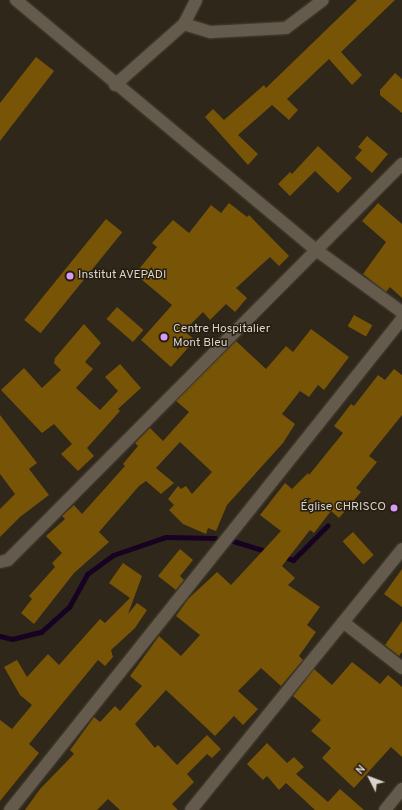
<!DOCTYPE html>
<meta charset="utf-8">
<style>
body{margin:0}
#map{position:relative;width:402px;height:810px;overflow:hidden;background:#2f271a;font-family:Overpass,sans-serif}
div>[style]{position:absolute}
.stream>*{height:5px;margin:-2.5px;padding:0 2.5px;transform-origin:2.5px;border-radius:2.5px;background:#180222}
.building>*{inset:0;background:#775406;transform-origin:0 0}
.roads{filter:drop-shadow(0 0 1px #494338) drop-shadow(0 0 1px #494338)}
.minor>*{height:12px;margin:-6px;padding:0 6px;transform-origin:6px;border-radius:6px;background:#645b4c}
.dots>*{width:11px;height:11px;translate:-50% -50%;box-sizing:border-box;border:2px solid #261e11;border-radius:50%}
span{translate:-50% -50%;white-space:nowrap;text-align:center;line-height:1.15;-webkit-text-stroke:3px #261e11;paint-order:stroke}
.poi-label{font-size:12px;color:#d8d3cb}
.left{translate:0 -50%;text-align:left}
.right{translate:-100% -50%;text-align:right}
.north{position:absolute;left:350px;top:758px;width:40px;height:40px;-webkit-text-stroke:3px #261e11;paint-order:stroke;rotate:312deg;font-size:11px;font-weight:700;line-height:16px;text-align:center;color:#d8d3cb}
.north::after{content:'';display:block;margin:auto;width:14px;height:18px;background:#d8d3cb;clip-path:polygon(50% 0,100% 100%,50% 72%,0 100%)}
</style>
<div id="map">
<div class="stream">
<i style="left:233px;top:541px;width:38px;rotate:17deg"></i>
<i style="left:282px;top:556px;width:12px;rotate:20deg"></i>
<i style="left:293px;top:560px;width:49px;rotate:-45deg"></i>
<i style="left:0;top:636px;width:12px;rotate:14deg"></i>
<i style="left:12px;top:639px;width:30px;rotate:-14deg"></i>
<i style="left:41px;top:632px;width:38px;rotate:-42deg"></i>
<i style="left:69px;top:607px;width:38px;rotate:-61deg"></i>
<i style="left:87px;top:574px;width:32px;rotate:-36deg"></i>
<i style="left:113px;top:555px;width:56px;rotate:-18.8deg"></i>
<i style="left:166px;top:537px;width:49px;rotate:1.2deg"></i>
</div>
<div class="building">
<i style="clip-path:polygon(357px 0,395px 0,341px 52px,362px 75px,352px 85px,329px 59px,287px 99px,298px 110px,289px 120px,272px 105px,238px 135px,258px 154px,248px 165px,205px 117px,213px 109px,224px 120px,264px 85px,266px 88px)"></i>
<i style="clip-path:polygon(36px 57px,54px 71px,0 141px,0 103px)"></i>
<i style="clip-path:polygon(395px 73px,402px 79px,402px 113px,380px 95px,380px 90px)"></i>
<i style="clip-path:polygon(367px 136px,388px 154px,372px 173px,355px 158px,362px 150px,358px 147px)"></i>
<i style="clip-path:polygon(318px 146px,352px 178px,338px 193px,315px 171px,290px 196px,278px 184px,290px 172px,292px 174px)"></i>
<i style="clip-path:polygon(229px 203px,247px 217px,249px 215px,289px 256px,279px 266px,270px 257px,236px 288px,247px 298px,235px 312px,226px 304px,210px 320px,203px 312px,184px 331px,195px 340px,171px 367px,141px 340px,172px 305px,135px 274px,157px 247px,152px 243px,173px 220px,189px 233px,211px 205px,221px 213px)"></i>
<i style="clip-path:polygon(378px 203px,402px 224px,402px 298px,390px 287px,386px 292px,363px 274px,386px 242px,362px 221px)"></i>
<i style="left:106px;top:219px;width:21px;height:130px;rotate:39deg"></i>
<i style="left:117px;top:307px;width:35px;height:16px;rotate:41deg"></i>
<i style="left:354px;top:315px;width:21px;height:13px;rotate:29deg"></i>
<i style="clip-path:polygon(84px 324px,101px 343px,85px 362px,93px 369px,76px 388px,100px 410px,118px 391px,105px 377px,120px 364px,141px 388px,118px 409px,120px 411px,87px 448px,94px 456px,78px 471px,61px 454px,72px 444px,54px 424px,42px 433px,1px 390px,24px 368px,42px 388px,61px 370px,54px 363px,55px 358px)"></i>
<i style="clip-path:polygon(311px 329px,349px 357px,324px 390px,318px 385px,309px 397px,300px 391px,282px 414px,295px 424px,283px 443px,227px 505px,216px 531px,208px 528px,206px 534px,183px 524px,169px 510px,174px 505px,168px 499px,178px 486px,181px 489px,186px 486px,192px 494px,212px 472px,180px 442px,156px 468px,174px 483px,161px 494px,146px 481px,139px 486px,99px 532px,109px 542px,74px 573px,34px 624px,21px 613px,32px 599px,29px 596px,55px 567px,52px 563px,62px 553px,46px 536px,65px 519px,62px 516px,74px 505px,82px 514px,125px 466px,123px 464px,138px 446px,135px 443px,150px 428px,163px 441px,189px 412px,176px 401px,236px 341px,266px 369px,286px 346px,293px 352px)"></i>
<i style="clip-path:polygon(394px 369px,402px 375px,402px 415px,369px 456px,377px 462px,356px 488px,361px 492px,339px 518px,331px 511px,314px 533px,310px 530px,282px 566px,295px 578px,288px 585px,320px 607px,307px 625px,316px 632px,299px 656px,303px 660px,281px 686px,261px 668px,238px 691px,258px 709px,243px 725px,234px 716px,215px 736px,166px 690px,135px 724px,155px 748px,158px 745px,177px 765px,207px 735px,221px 749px,212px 758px,207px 754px,187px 774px,194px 782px,172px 804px,178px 810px,120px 810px,108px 799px,97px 810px,25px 810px,40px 789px,74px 754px,70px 750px,94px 717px,100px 722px,115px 706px,120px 711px,142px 686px,130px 676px,159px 636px,181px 656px,200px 635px,176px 616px,188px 599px,217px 572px,231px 585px,281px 531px,260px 515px,285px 483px,292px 489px,308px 473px,309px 475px,343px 433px,334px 426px,351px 404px,354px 406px,378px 375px,385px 380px)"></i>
<i style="clip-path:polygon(0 415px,37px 463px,29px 469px,49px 495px,20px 517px,0 537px,0 509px,15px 494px,0 474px)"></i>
<i style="left:353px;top:532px;width:31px;height:14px;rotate:48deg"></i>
<i style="clip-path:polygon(180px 549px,193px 560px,180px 576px,184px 580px,176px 590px,158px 576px)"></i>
<i style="clip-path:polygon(123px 563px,142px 576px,128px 614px,137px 603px,147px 610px,135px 628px,111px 650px,113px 657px,105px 666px,98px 660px,29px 744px,39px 753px,0 801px,0 720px,12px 729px,32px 705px,20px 695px,4px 667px,17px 660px,27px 677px,48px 654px,59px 665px,100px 619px,105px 623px,130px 598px,109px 583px)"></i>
<i style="clip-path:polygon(402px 569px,402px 607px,384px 594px)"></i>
<i style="clip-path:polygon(402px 621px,402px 652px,399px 656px,385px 645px)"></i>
<i style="clip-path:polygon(352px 662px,380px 684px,388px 675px,402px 687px,402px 757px,391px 747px,354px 788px,322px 758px,331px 748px,311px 731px,321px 720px,293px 696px,314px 669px,332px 685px)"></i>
<i style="clip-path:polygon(267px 743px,287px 763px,294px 757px,304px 767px,296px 774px,328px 802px,340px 789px,364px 810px,315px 810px,286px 783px,279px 790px,267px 776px,263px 780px,247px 764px)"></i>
</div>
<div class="roads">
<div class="minor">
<i style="left:16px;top:0;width:391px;rotate:39.8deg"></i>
<i style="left:316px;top:250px;width:106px;rotate:35.8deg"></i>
<i style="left:184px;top:24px;width:27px;rotate:-63deg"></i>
<i style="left:115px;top:85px;width:92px;rotate:-41.5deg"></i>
<i style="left:184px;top:24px;width:28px;rotate:17deg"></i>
<i style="left:211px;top:32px;width:75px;rotate:-3.1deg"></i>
<i style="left:286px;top:28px;width:46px;rotate:-37.1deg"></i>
<i style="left:0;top:562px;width:8px;rotate:-14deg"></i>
<i style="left:8px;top:560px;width:559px;rotate:-45.15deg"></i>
<i style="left:343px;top:622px;width:75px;rotate:37.9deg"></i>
<i style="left:10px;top:810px;width:628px;rotate:-51.4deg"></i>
<i style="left:191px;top:810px;width:336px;rotate:-51deg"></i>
<i style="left:385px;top:810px;width:27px;rotate:-51deg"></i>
</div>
</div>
<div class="dots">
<i style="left:70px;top:276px;background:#d89af8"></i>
<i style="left:164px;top:337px;background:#d89af8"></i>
<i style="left:394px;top:508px;background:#d89af8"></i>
</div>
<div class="poi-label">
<span class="left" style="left:78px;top:276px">Institut AVEPADI</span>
<span class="left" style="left:173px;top:337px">Centre Hospitalier<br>Mont Bleu</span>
<span class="right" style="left:386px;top:508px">Église CHRISCO</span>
</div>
<div class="north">N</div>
</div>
